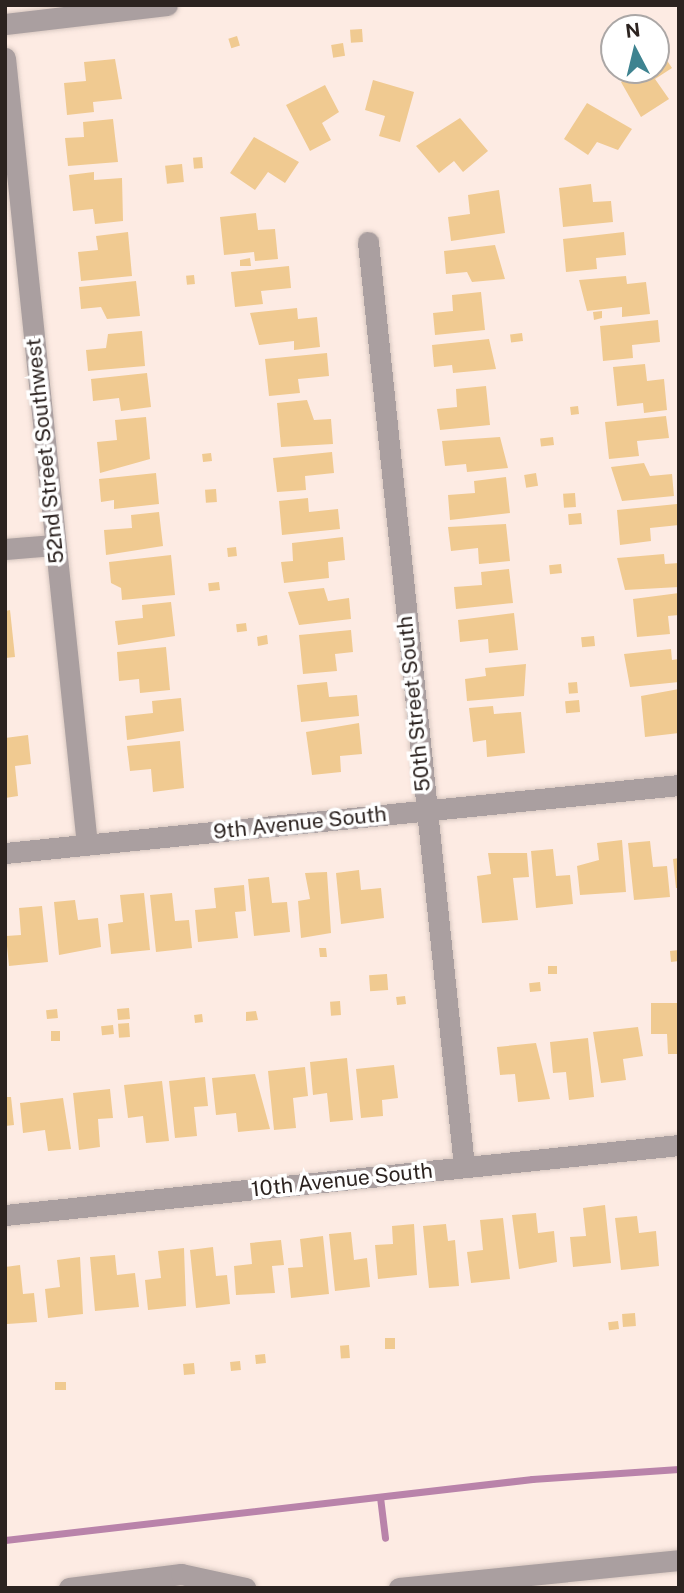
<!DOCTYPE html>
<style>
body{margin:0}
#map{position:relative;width:684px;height:1593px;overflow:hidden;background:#fdebe3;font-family:"Public Sans",sans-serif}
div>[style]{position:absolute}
.stream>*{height:7px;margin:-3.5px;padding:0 3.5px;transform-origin:3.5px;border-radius:3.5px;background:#b983aa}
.building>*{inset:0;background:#f0ca91;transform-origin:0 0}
.roads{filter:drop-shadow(0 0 2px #d7c7c0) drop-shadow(0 0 2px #d7c7c0)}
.minor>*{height:21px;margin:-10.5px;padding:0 10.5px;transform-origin:10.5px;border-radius:10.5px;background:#aa9fa0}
span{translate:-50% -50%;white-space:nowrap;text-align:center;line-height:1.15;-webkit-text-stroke:7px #fff;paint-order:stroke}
.street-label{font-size:21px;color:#2c2320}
.frame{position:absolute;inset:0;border:7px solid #2c2320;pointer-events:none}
.north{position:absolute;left:600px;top:14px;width:70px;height:70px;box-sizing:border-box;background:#fff;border:2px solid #aba7a6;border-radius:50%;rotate:353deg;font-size:19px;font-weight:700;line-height:28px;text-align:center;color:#2c2320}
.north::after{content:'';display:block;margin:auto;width:24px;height:32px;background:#3e8390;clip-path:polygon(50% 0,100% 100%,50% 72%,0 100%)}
</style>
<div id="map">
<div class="stream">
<i style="left:380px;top:1497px;width:41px;rotate:83deg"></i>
<i style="left:5px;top:1540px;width:531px;rotate:-6.6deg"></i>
<i style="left:532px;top:1479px;width:147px;rotate:-3.9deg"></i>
</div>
<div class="building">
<i style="left:362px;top:29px;width:13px;height:12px;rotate:86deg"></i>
<i style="left:237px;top:36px;width:10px;height:9px;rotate:73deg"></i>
<i style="left:343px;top:43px;width:13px;height:12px;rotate:81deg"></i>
<i style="clip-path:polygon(656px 44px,672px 68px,655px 79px,669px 99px,641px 117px,621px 82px,627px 78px,621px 70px,656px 70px)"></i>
<i style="clip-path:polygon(115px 59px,122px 99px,93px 102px,94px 112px,67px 115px,64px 83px,86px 81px,84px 62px)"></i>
<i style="clip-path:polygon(373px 80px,414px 92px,400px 142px,379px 136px,385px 116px,365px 110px)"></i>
<i style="clip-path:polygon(325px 85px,339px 112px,322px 123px,331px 140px,310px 151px,286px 105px)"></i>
<i style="clip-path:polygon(587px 103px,632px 129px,618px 150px,597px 142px,588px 155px,564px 139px)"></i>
<i style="clip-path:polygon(460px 118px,488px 151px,463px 172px,454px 161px,439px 173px,416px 146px)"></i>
<i style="clip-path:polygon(113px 119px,118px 162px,68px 166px,65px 138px,84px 137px,83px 122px)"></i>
<i style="clip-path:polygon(254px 137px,299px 162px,285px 183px,268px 172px,255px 190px,230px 173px)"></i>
<i style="left:202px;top:157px;width:11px;height:9px;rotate:85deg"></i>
<i style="left:182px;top:164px;width:18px;height:17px;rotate:84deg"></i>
<i style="clip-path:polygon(94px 172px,94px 180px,122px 178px,123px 221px,95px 224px,93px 209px,73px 211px,69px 175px)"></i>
<i style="clip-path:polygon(591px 184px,593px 202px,611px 201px,613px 222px,563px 227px,559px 188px)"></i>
<i style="clip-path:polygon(499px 190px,505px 233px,451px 241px,448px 217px,470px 214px,468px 195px)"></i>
<i style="clip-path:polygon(256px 213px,258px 230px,275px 229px,278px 259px,255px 261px,254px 252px,224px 255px,220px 217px)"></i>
<i style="clip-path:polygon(128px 232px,132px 276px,81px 281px,78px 252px,98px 250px,96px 236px)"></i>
<i style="clip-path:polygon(624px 232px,626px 255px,596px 258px,597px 269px,566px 272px,563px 239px)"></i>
<i style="clip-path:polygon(495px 245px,505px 279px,472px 282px,467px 272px,446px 274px,444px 251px)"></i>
<i style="clip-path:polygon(250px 258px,251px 266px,240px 266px,240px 260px)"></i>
<i style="clip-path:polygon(289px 266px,291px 288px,261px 291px,263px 304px,235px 307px,231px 272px)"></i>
<i style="left:194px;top:275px;width:9px;height:8px;rotate:84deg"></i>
<i style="clip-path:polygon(626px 276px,627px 284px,646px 282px,650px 314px,622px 317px,622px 307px,587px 311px,579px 280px)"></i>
<i style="clip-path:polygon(136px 281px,140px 316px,107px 319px,101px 307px,81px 309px,79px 287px)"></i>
<i style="clip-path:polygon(481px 292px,485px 330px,435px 335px,433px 313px,453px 311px,452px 295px)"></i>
<i style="clip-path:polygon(297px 308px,298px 319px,317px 317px,320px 347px,294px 350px,294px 341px,259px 345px,250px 313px)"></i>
<i style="clip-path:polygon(602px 311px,602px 318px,594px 320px,593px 312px)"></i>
<i style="clip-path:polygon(658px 320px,660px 342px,632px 345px,633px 358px,603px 361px,600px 326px)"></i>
<i style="clip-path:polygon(142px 331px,145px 366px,88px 371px,86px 350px,106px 348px,108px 334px)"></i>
<i style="left:522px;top:333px;width:8px;height:12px;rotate:83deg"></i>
<i style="clip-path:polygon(489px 339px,496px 369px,453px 373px,452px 365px,434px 367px,432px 345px)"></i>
<i style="clip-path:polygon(327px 353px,329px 376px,298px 379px,300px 393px,269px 396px,265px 359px)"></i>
<i style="clip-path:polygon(645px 364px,647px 381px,664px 379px,667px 410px,644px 413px,643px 403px,617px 406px,613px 367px)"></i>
<i style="clip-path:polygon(147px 373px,151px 407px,121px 411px,119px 398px,93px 401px,91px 379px)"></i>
<i style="clip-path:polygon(486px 386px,490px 425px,440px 430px,437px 409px,457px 407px,456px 389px)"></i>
<i style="clip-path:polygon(307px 400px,314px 420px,331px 419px,333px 444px,281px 447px,277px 403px)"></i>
<i style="left:578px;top:406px;width:8px;height:8px;rotate:83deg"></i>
<i style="clip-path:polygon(666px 416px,669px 438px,637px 441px,639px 456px,609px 459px,605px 422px)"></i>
<i style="clip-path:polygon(146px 417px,150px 459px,100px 473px,97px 442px,117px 440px,115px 420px)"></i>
<i style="clip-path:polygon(500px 437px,508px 468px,467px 472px,466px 464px,445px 466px,442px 441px)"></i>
<i style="left:553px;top:437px;width:8px;height:13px;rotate:83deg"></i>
<i style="clip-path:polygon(332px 452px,334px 473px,305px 476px,306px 490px,277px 492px,273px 458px)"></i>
<i style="left:211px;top:453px;width:8px;height:9px;rotate:83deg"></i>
<i style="clip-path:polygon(644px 463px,650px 476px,672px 474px,674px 496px,622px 501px,611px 467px)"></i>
<i style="clip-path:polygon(156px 473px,159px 504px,114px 509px,114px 500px,101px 502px,99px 479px)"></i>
<i style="left:536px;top:473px;width:13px;height:12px;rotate:81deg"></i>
<i style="clip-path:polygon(506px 477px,510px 513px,450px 520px,448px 495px,475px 493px,474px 481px)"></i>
<i style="left:216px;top:489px;width:13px;height:11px;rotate:86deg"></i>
<i style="left:575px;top:493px;width:14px;height:12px;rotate:86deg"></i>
<i style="clip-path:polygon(308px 498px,309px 512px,338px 509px,340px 529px,282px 535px,279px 501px)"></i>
<i style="clip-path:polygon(677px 504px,679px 525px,650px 528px,651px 541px,620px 545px,617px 510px)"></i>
<i style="clip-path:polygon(159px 512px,163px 546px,106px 555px,104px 530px,132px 528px,131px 515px)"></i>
<i style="left:581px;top:513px;width:11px;height:13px;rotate:85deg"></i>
<i style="clip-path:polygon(506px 524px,510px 561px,479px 564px,478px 548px,451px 551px,448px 527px)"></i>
<i style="clip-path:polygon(343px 537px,345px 560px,328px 562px,329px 578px,284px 583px,281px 562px,293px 561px,292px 543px)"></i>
<i style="left:236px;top:547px;width:9px;height:9px;rotate:84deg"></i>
<i style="clip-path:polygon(664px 554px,665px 564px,679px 563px,679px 587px,625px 590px,617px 558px)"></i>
<i style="clip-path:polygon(171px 555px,175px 595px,122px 600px,121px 588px,111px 583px,109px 562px)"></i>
<i style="left:561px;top:564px;width:9px;height:12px;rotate:84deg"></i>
<i style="clip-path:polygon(509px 569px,513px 603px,456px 609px,454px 587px,482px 585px,481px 572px)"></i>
<i style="left:219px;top:582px;width:8px;height:11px;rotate:83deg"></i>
<i style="clip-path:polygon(324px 588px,328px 601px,349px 598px,351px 619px,299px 625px,288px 592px)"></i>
<i style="clip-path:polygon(679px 593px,679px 615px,668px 616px,670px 634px,637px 637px,633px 599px)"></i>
<i style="clip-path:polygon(171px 602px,175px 636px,118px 645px,115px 621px,143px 618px,142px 605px)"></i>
<i style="clip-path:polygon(10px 610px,15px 657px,5px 658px,5px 611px)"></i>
<i style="clip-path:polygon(514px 613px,518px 650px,489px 653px,488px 639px,460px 642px,458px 620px)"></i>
<i style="left:246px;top:623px;width:8px;height:10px;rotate:83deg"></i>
<i style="clip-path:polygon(351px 630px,353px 652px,335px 654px,337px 671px,303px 674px,299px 635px)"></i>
<i style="clip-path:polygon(267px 635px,268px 644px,258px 646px,257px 637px)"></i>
<i style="left:594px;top:636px;width:10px;height:13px;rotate:84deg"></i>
<i style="clip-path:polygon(166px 647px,170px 690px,140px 693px,139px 679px,119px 681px,117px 652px)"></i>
<i style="clip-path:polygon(671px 649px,672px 660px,679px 659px,679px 682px,630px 687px,624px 654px)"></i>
<i style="clip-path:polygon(526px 664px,524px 696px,467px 701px,465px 679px,486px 676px,485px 668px)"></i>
<i style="clip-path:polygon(327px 682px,329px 697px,357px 695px,359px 716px,301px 722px,297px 685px)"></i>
<i style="left:577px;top:682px;width:11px;height:9px;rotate:85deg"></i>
<i style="clip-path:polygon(679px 689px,679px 733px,645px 737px,641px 696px)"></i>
<i style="clip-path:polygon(181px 698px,184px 731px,127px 740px,125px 716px,153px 713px,152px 701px)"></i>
<i style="left:579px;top:700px;width:12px;height:14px;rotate:85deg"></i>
<i style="clip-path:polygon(493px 706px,494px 714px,521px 712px,525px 753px,487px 757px,486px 740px,473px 742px,469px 708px)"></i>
<i style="clip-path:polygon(359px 723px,362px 754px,340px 756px,341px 772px,312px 775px,306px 732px)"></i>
<i style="clip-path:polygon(28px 735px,31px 764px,15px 766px,18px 796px,5px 798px,5px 738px)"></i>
<i style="clip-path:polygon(180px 741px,184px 788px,153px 792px,151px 769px,130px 771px,127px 746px)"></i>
<i style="clip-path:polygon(622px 840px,626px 892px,580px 895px,577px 866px,599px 860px,597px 843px)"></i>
<i style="clip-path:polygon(650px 841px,653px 867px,667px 866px,670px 897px,634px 900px,628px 843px)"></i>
<i style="clip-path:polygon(553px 849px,556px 876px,570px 875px,573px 904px,536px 908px,531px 851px)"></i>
<i style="clip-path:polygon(488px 853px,527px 853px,529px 877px,513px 878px,518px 920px,482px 923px,477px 876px,491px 874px)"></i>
<i style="clip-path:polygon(679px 858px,679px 888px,676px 888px,673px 859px)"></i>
<i style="clip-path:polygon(359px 870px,361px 890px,381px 888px,384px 918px,341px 924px,336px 873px)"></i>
<i style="clip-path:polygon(327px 872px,331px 933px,301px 938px,298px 901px,310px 899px,305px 873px)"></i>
<i style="clip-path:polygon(269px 877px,272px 903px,287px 902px,290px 932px,254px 936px,248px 879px)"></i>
<i style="clip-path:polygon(244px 885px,246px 911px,235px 912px,238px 938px,198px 942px,195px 910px,216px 908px,214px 888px)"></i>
<i style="clip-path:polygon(144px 893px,150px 950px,111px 954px,108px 924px,123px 922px,120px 895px)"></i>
<i style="clip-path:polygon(172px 893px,175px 921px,189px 920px,192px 948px,156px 952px,150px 895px)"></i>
<i style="clip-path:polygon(75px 900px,78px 920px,98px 918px,101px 947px,59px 955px,54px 902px)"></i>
<i style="clip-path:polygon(42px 906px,48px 962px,9px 966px,6px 936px,21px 935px,19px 908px)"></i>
<i style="clip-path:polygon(319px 948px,326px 948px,327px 957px,320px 957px)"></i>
<i style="clip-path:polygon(679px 950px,679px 961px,671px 962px,670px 951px)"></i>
<i style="left:557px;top:966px;width:8px;height:9px;rotate:90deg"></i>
<i style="left:387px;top:974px;width:16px;height:18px;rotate:86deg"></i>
<i style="left:540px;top:982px;width:9px;height:11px;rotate:84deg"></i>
<i style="left:405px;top:996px;width:8px;height:9px;rotate:83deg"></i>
<i style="left:340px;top:1001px;width:14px;height:10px;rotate:86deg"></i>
<i style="clip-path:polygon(651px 1003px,679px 1003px,679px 1054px,668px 1054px,667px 1034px,651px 1034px)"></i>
<i style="left:129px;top:1008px;width:11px;height:12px;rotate:85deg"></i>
<i style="left:57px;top:1009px;width:9px;height:11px;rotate:84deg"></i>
<i style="clip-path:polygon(256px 1011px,258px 1020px,246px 1021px,246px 1012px)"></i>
<i style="left:202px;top:1014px;width:8px;height:8px;rotate:83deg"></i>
<i style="left:129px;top:1023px;width:14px;height:11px;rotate:86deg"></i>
<i style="left:113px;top:1025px;width:9px;height:12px;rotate:84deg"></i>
<i style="clip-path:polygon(638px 1027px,643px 1056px,623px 1059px,626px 1080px,601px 1083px,593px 1032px)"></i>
<i style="left:51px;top:1031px;width:9px;height:10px"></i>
<i style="clip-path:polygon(588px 1038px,594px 1097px,569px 1100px,566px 1072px,553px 1073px,550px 1042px)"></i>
<i style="clip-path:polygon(536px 1043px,550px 1099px,518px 1102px,515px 1074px,500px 1075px,497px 1047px)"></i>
<i style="clip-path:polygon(347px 1058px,353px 1120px,330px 1122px,327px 1093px,313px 1095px,310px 1062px)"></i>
<i style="clip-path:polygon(394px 1065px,398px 1098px,382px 1100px,383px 1116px,361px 1118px,356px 1069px)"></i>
<i style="clip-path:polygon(305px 1067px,308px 1096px,293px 1098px,296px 1128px,274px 1130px,268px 1071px)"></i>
<i style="clip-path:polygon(255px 1074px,270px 1129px,238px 1132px,236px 1113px,216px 1115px,212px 1078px)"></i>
<i style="clip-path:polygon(205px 1077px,208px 1106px,194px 1107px,197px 1136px,175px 1138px,169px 1081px)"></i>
<i style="clip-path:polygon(162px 1081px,169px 1141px,146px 1143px,143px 1116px,128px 1118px,124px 1085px)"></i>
<i style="clip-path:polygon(110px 1089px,113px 1118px,98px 1119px,100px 1147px,79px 1150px,73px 1093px)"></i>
<i style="clip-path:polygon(5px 1097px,11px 1097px,14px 1125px,5px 1126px)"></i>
<i style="clip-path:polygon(63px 1098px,71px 1149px,48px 1151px,45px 1130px,23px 1133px,20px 1103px)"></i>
<i style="clip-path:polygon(605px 1205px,611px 1263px,573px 1267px,570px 1237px,586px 1236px,583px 1208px)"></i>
<i style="clip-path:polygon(536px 1213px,538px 1233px,554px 1231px,557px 1262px,519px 1269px,512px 1215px)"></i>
<i style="clip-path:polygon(637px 1216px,639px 1233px,656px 1231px,659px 1266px,621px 1270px,615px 1218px)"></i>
<i style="clip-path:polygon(503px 1218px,510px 1279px,471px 1283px,467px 1252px,483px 1250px,480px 1220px)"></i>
<i style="clip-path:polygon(414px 1224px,417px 1275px,378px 1279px,375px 1245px,393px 1244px,392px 1226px)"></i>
<i style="clip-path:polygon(446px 1224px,448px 1241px,455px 1240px,459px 1286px,429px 1288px,423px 1226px)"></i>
<i style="clip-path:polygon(351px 1232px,354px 1260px,367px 1258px,370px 1287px,335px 1291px,329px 1234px)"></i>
<i style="clip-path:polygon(323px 1236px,329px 1294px,291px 1298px,288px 1268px,303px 1267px,300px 1239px)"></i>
<i style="clip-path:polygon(281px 1240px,284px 1265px,272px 1266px,275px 1293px,236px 1295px,234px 1266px,252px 1264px,250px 1243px)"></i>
<i style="clip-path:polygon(213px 1247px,216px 1276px,227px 1275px,230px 1304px,196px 1308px,190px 1250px)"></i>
<i style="clip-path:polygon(184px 1248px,186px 1306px,148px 1310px,145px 1280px,161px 1278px,158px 1251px)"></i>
<i style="clip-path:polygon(115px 1255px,117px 1275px,135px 1273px,139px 1307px,95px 1311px,90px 1257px)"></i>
<i style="clip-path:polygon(80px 1257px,83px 1314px,48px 1318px,45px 1289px,60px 1287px,57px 1260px)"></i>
<i style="clip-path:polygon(20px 1265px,23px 1294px,34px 1293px,37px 1322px,7px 1324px,5px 1267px)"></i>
<i style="left:635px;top:1313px;width:13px;height:13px;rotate:86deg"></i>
<i style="left:618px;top:1321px;width:8px;height:10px;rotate:83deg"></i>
<i style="left:385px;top:1338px;width:10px;height:11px"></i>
<i style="left:349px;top:1345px;width:13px;height:9px;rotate:86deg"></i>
<i style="left:265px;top:1354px;width:9px;height:10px;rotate:84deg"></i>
<i style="left:240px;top:1361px;width:9px;height:10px;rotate:84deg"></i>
<i style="left:194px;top:1363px;width:11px;height:11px;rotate:85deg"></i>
<i style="left:55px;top:1382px;width:11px;height:8px"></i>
</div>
<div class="roads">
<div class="minor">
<i style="left:5px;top:24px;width:163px;rotate:-6.7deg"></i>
<i style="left:5px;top:58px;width:791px;rotate:84.05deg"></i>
<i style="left:368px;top:242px;width:930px;rotate:84.07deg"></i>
<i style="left:5px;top:549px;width:49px;rotate:-4.7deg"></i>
<i style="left:5px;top:853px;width:677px;rotate:-5.76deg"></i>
<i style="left:5px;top:1215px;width:678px;rotate:-5.93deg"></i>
<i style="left:69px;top:1588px;width:113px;rotate:-7.1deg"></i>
<i style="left:181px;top:1574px;width:66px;rotate:12.3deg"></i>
<i style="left:399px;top:1588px;width:281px;rotate:-5.7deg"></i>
</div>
</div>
<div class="street-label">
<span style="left:45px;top:451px;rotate:-96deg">52nd Street Southwest</span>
<span style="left:414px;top:704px;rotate:-96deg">50th Street South</span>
<span style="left:300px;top:823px;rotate:-6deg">9th Avenue South</span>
<span style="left:342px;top:1180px;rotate:-6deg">10th Avenue South</span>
</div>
<div class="frame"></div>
<div class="north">N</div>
</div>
